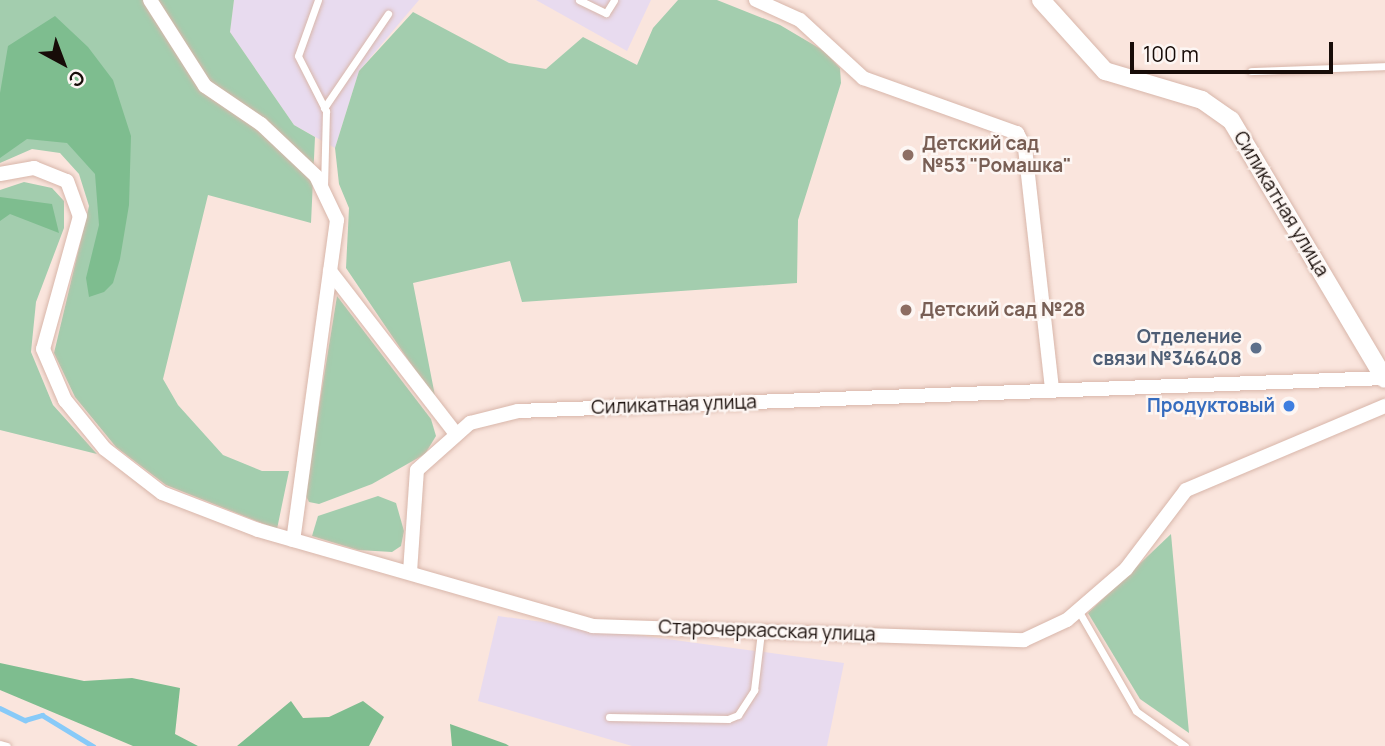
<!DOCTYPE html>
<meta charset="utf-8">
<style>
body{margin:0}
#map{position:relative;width:1385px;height:746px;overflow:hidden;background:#fae5dd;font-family:Manrope,sans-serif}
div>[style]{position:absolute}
.industrial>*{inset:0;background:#e8dbef}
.green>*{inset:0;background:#a3cdae}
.forest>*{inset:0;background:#7ebd8f}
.stream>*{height:4.5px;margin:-2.25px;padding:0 2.25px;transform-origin:2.25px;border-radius:2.25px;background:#88caf8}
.roads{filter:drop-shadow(0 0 2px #d8b6aa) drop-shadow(0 0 2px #d8b6aa)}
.service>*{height:7px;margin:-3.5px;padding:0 3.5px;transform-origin:3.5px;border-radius:3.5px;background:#fff}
.minor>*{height:14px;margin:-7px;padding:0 7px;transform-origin:7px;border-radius:7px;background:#fff}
.tertiary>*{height:18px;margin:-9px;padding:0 9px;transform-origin:9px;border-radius:9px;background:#fff}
.dots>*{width:19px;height:19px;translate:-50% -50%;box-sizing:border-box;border:4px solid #fdf6f3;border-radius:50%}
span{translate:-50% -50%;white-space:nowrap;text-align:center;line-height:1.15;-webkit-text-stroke:5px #fdf6f3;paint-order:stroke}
.education-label{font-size:19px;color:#785e54;font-weight:700}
.left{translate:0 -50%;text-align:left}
.street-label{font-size:19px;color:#170c08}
.service-label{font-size:19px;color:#4e5e75;font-weight:700}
.right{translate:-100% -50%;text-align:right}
.shop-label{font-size:19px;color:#366cbe;font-weight:700}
.north{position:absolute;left:28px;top:28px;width:70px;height:70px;-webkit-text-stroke:5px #fdf6f3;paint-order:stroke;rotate:139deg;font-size:19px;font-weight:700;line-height:28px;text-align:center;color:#170c08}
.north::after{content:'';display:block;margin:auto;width:24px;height:32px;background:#170c08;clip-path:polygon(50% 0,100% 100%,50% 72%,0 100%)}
.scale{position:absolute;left:1130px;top:42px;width:203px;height:32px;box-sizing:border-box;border:4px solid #170c08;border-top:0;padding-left:9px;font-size:21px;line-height:24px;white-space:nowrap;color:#170c08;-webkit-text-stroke:5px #fdf6f3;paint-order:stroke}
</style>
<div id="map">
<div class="industrial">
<i style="clip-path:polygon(234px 0,419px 0,359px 71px,335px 148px,294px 125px,230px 32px)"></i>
<i style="clip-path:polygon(536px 0,651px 0,627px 51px)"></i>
<i style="clip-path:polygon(498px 616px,844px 663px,827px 746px,632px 746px,478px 701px)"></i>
</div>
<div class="green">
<i style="clip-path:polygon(0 0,234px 0,230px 32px,294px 125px,315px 137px,311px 223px,208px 195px,163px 379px,178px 405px,223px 455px,262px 471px,289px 471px,277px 529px,166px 485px,116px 447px,75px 397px,54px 353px,89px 206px,79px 174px,60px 153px,32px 149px,0 163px)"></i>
<i style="clip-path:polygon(678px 0,717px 0,780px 25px,824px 51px,840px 68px,841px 83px,798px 220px,797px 283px,522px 302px,510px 261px,413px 283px,436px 401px,346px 268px,349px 208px,339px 184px,335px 148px,359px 71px,413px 12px,509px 63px,546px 69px,583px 37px,637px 65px,653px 28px)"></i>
<i style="clip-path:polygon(24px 182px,52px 188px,64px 201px,64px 228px,36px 302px,31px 352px,53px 405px,97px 454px,0 430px,0 190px)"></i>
<i style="clip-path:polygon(337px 296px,431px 419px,436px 436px,425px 454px,372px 484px,319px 504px,309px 502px,305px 494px)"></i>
<i style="clip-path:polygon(378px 496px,396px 503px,404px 531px,401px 546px,392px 552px,358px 550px,312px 536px,318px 516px)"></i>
<i style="clip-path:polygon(1171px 534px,1189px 733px,1140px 699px,1088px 613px)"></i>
</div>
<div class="forest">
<i style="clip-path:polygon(55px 16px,88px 47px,113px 80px,131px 136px,129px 205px,120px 259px,113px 283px,104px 292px,89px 297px,86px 278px,99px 225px,95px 174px,67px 143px,27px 139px,0 158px,0 93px,8px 46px)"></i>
<i style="clip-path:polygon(0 197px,52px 204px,59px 233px,10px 214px,0 221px)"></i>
<i style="clip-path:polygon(0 663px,84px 681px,132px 678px,180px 688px,175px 734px,198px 746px,133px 746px,0 690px)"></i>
<i style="clip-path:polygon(291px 701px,303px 718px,329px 717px,363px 701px,384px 717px,369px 746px,237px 746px)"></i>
<i style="clip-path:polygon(450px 724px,506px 744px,509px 746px,452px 746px)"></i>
</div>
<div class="stream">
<i style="left:0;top:708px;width:28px;rotate:26deg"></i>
<i style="left:25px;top:720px;width:18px;rotate:-16deg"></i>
<i style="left:42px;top:715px;width:60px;rotate:31.3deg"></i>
</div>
<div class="roads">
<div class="service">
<i style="left:318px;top:0;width:59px;rotate:109.7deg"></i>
<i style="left:298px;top:56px;width:62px;rotate:63deg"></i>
<i style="left:326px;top:111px;width:74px;rotate:91.5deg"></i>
<i style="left:579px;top:0;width:30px;rotate:26deg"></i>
<i style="left:606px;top:13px;width:15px;rotate:-58deg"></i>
<i style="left:1251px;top:71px;width:134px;rotate:-2.1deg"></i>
<i style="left:324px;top:108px;width:114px;rotate:-55.8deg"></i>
<i style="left:1078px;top:610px;width:116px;rotate:60.1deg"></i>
<i style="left:1136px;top:711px;width:60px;rotate:35.5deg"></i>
<i style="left:609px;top:717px;width:119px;rotate:1deg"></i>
<i style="left:728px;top:719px;width:11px;rotate:-22deg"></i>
<i style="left:738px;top:715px;width:30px;rotate:-57deg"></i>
<i style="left:754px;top:690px;width:58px;rotate:-83.1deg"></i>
<i style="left:0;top:744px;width:7px;rotate:16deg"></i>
</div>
<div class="minor">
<i style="left:150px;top:0;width:102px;rotate:57.4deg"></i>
<i style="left:205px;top:86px;width:68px;rotate:34.2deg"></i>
<i style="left:261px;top:124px;width:76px;rotate:43.4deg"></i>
<i style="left:316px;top:176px;width:49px;rotate:64.5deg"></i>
<i style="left:337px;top:220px;width:323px;rotate:97.8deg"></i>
<i style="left:756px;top:0;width:48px;rotate:24.4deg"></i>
<i style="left:800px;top:20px;width:86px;rotate:42.6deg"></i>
<i style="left:863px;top:78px;width:164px;rotate:19.7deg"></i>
<i style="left:1017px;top:133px;width:17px;rotate:62deg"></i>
<i style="left:1025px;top:148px;width:244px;rotate:83.6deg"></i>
<i style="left:0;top:174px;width:35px;rotate:-10deg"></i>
<i style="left:34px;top:168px;width:35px;rotate:22deg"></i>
<i style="left:67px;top:181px;width:37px;rotate:70deg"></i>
<i style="left:80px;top:216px;width:138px;rotate:105.5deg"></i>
<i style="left:43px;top:349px;width:56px;rotate:66.7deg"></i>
<i style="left:65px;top:400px;width:63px;rotate:50.8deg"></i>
<i style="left:105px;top:449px;width:72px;rotate:37.7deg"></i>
<i style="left:162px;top:493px;width:103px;rotate:21.1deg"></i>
<i style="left:258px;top:530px;width:348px;rotate:16deg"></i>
<i style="left:592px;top:626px;width:432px;rotate:1.9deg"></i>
<i style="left:1024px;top:640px;width:47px;rotate:-24.9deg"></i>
<i style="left:1067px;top:620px;width:78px;rotate:-40.8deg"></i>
<i style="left:1126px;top:569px;width:99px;rotate:-52.8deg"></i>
<i style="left:1186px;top:490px;width:216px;rotate:-22.9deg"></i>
<i style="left:330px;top:271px;width:206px;rotate:52.3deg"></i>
<i style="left:410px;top:572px;width:102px;rotate:-86.1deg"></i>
<i style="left:417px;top:470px;width:71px;rotate:-41.6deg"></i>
<i style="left:470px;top:423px;width:49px;rotate:-14deg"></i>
<i style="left:518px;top:411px;width:867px;rotate:-2.18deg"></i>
</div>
<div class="tertiary">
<i style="left:1041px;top:0;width:96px;rotate:48deg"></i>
<i style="left:1105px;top:71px;width:101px;rotate:16.6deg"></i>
<i style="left:1202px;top:100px;width:35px;rotate:35deg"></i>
<i style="left:1231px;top:120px;width:301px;rotate:59.3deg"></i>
</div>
</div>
<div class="dots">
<i style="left:908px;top:155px;background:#8d6e63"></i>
<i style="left:906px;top:310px;background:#8d6e63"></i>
<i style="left:1256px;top:348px;background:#5c6f8a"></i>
<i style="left:1289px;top:406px;background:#3f7fe0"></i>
</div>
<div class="education-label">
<span class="left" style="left:922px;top:155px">Детский сад<br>№53 "Ромашка"</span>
<span class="left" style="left:920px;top:310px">Детский сад №28</span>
</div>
<div class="street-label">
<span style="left:1281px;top:204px;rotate:59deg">Силикатная улица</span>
<span style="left:674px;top:405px;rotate:-2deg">Силикатная улица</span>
<span style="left:767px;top:631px;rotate:2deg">Старочеркасская улица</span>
</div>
<div class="service-label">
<span class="right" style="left:1242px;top:348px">Отделение<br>связи №346408</span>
</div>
<div class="shop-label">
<span class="right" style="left:1275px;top:406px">Продуктовый</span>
</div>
<div class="north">С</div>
<div class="scale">100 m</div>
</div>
